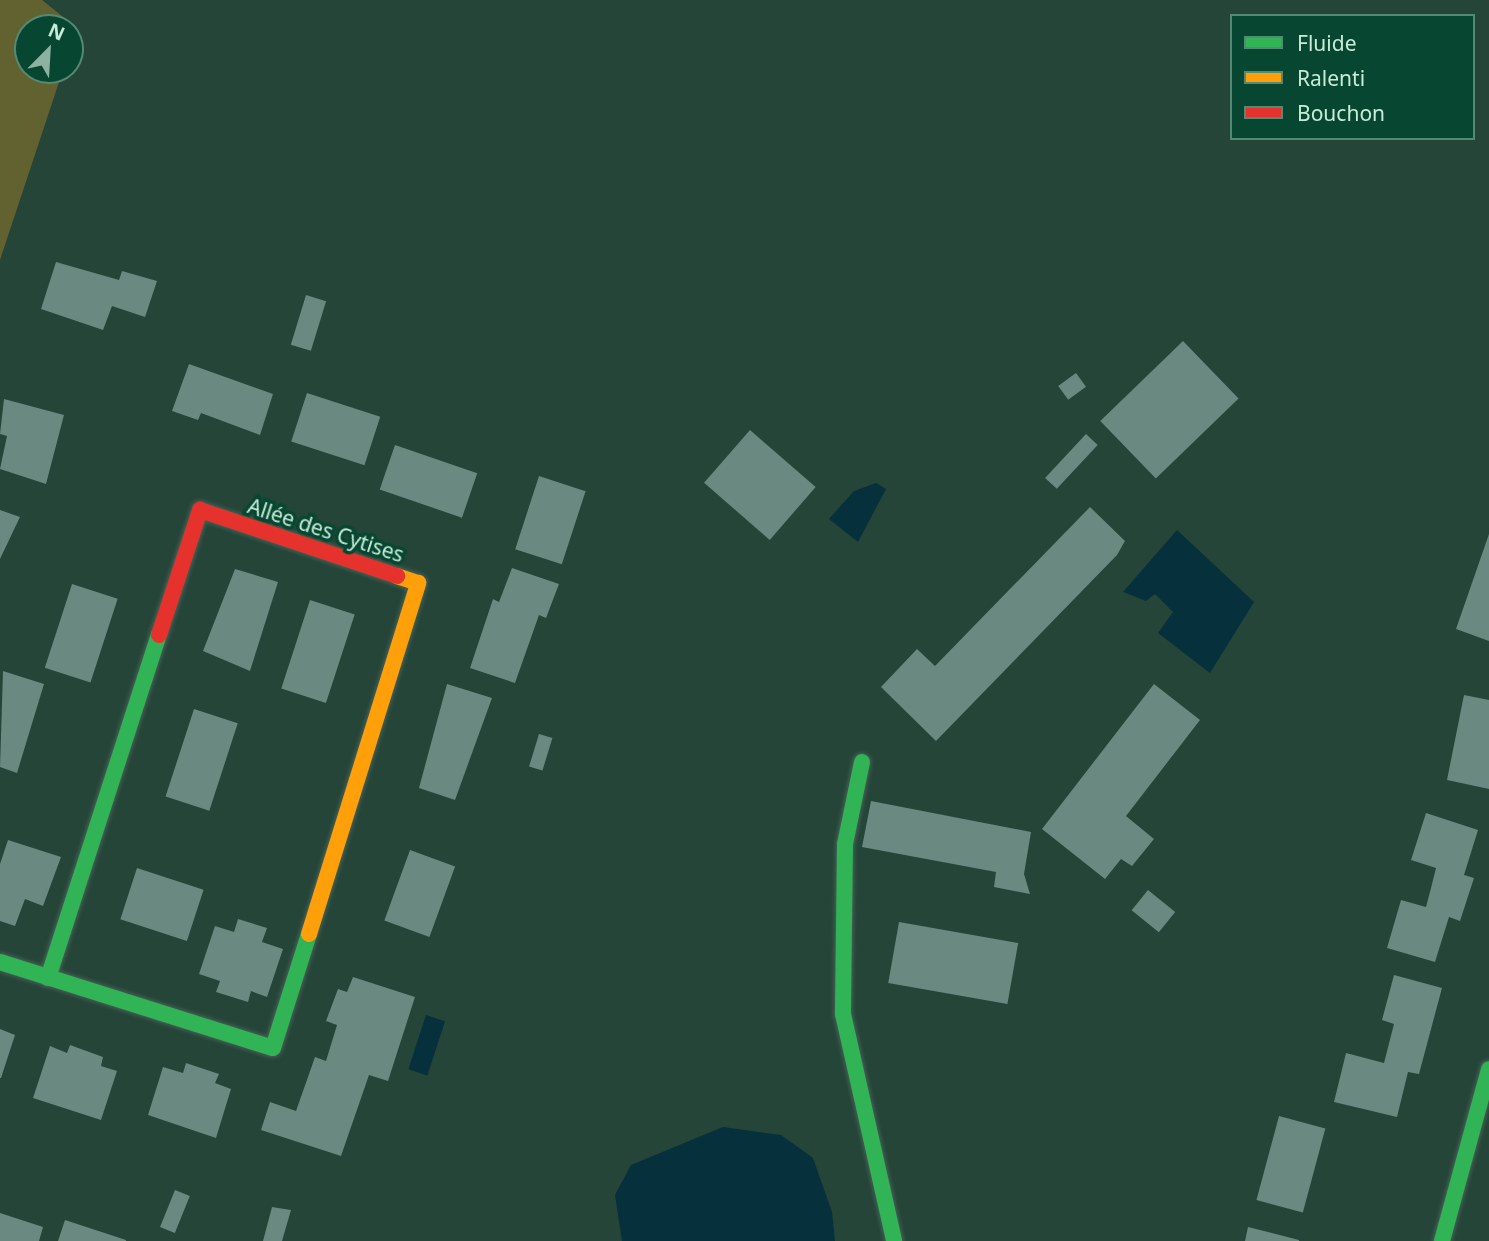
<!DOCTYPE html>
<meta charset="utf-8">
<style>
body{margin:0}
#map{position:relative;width:1489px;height:1241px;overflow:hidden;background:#244538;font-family:"Noto Sans",sans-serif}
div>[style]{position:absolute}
.green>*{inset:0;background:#626230}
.water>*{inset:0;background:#06303b;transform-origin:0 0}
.building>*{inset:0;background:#698981;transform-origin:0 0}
.roads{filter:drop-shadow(0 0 2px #476156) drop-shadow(0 0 2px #476156)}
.fast>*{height:16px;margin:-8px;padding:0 8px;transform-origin:8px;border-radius:8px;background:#30b455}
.slow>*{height:16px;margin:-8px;padding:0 8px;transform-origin:8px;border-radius:8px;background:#ff9f0a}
.jam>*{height:16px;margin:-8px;padding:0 8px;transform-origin:8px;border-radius:8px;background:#e5322d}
span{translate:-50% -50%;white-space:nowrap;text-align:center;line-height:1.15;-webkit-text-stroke:7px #074731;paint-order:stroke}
.street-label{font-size:21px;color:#c7ebd9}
.legend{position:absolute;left:1230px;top:14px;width:245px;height:126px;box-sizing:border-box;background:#074731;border:2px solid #548974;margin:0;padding:9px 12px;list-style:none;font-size:21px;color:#c7ebd9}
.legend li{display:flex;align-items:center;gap:14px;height:35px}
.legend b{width:35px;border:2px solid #548974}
.north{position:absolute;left:14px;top:14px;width:70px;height:70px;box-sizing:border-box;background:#074731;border:2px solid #548974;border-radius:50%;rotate:24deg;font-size:19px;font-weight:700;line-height:28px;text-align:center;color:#c7ebd9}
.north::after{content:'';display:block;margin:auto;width:24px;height:32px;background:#8eb1a1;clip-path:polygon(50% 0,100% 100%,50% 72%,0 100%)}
</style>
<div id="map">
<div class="green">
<i style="clip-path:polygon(0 0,42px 0,77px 28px,70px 50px,70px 28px,28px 28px,28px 70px,63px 70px,0 260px)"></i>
</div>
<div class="water">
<i style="clip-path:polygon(876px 483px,886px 489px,858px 542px,829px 519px,854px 491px)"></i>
<i style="clip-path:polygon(1177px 530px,1254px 602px,1210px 673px,1158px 633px,1173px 612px,1155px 594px,1146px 601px,1123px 592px)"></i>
<i style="left:426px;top:1015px;width:20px;height:57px;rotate:18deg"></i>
<i style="clip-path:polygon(723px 1127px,781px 1135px,813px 1158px,832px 1212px,835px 1241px,622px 1241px,615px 1195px,631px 1165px)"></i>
</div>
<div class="building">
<i style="clip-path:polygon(56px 262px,119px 280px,122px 271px,157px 281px,145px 317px,112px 306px,103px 330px,41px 309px)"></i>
<i style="left:306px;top:295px;width:21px;height:52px;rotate:17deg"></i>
<i style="left:1183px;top:341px;width:80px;height:115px;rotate:46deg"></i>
<i style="clip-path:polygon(189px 364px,273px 394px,260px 435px,201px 413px,198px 420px,172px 411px)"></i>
<i style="left:1076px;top:373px;width:17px;height:22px;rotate:54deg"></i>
<i style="left:307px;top:393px;width:77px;height:51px;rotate:18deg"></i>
<i style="clip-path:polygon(4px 399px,64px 415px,46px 484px,0 469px,7px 436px,0 434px)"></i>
<i style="left:750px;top:430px;width:87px;height:70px;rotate:41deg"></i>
<i style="left:1086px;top:434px;width:16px;height:60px;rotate:43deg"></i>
<i style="left:395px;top:445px;width:87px;height:47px;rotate:19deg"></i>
<i style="left:539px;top:476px;width:49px;height:77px;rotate:18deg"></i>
<i style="clip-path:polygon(1090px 507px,1125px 541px,1117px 555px,936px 741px,881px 687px,917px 649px,935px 666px)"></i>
<i style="clip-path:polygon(0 510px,20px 517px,0 559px)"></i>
<i style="clip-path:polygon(1489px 534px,1489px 641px,1456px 629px)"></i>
<i style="clip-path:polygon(512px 568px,559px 584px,546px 618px,539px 615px,515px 683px,470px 668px,493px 599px,499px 602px)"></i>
<i style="clip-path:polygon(235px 569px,278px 582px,250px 671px,203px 651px)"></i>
<i style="left:72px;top:584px;width:48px;height:88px;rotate:18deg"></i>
<i style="left:310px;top:600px;width:47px;height:93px;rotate:18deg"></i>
<i style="clip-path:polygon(3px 671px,44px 684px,17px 773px,0 767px)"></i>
<i style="clip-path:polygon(447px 684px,492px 698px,455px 800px,419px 788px)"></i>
<i style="clip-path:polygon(1154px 684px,1200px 720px,1126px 816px,1154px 839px,1132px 866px,1121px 859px,1105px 879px,1042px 829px)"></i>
<i style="clip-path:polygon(1464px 695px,1489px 700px,1489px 789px,1447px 780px)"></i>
<i style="left:194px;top:709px;width:46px;height:92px;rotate:18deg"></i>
<i style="left:539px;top:734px;width:14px;height:34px;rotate:17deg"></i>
<i style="clip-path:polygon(871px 801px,1031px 832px,1024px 874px,1030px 894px,994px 887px,996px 872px,862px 847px)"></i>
<i style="clip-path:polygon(1426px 813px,1478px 830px,1464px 875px,1474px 878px,1460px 921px,1449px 917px,1435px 962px,1387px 948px,1401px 900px,1426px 907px,1431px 888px,1436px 868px,1411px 860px)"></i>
<i style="clip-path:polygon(8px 840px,61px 857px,43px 906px,25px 899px,15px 926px,0 921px,0 864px)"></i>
<i style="left:410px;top:850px;width:48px;height:75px;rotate:20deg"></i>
<i style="left:137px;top:868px;width:70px;height:54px;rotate:18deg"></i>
<i style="left:1148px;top:890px;width:35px;height:26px;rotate:39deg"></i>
<i style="clip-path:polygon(238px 919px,267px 928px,262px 942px,283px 949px,267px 997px,251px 991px,248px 1002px,216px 992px,220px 981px,199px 974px,215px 926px,234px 932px)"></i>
<i style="left:899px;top:922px;width:121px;height:62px;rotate:10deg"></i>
<i style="clip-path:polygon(1394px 975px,1442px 988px,1419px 1074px,1408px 1072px,1397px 1117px,1334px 1102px,1346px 1053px,1384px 1063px,1394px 1024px,1382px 1020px)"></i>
<i style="clip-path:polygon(353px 977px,415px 997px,388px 1081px,369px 1075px,341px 1156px,261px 1130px,270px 1102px,296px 1111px,315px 1057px,326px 1061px,337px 1025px,326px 1021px,338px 989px,347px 992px)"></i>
<i style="clip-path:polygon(0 1029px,15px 1035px,1px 1078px,0 1078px)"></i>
<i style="clip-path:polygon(70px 1045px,103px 1057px,101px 1066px,117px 1071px,101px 1120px,33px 1098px,50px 1046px,67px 1053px)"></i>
<i style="clip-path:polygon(186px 1063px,219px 1074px,215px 1083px,231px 1089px,216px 1138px,148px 1115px,163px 1067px,183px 1073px)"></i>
<i style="left:1279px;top:1116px;width:48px;height:87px;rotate:15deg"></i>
<i style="left:175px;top:1190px;width:16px;height:40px;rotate:22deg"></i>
<i style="clip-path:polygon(272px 1207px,291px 1210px,282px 1241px,263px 1241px)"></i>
<i style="clip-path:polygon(0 1213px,43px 1227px,39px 1241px,0 1241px)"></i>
<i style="clip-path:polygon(65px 1220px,126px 1240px,126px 1241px,58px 1241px)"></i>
<i style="clip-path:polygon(1248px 1227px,1299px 1240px,1299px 1241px,1245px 1241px)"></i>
</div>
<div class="roads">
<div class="fast">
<i style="left:862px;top:762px;width:84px;rotate:101.7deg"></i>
<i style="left:845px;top:844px;width:170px;rotate:90.7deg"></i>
<i style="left:843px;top:1014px;width:233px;rotate:77.3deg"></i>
<i style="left:0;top:962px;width:286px;rotate:17.5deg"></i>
<i style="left:273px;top:1048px;width:120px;rotate:-72.5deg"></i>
<i style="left:48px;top:978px;width:361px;rotate:-72.1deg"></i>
<i style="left:1442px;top:1241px;width:178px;rotate:-74.7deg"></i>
</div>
<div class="slow">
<i style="left:309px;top:934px;width:368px;rotate:-72.7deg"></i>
<i style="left:418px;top:583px;width:22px;rotate:-162deg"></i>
</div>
<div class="jam">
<i style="left:159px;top:635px;width:132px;rotate:-71.8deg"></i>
<i style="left:200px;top:510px;width:208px;rotate:18.5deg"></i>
</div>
</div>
<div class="street-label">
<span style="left:326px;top:530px;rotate:18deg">Allée des Cytises</span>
</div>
<ul class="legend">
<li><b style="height:9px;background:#30b455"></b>Fluide</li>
<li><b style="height:9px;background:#ff9f0a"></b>Ralenti</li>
<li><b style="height:9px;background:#e5322d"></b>Bouchon</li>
</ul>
<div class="north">N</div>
</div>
